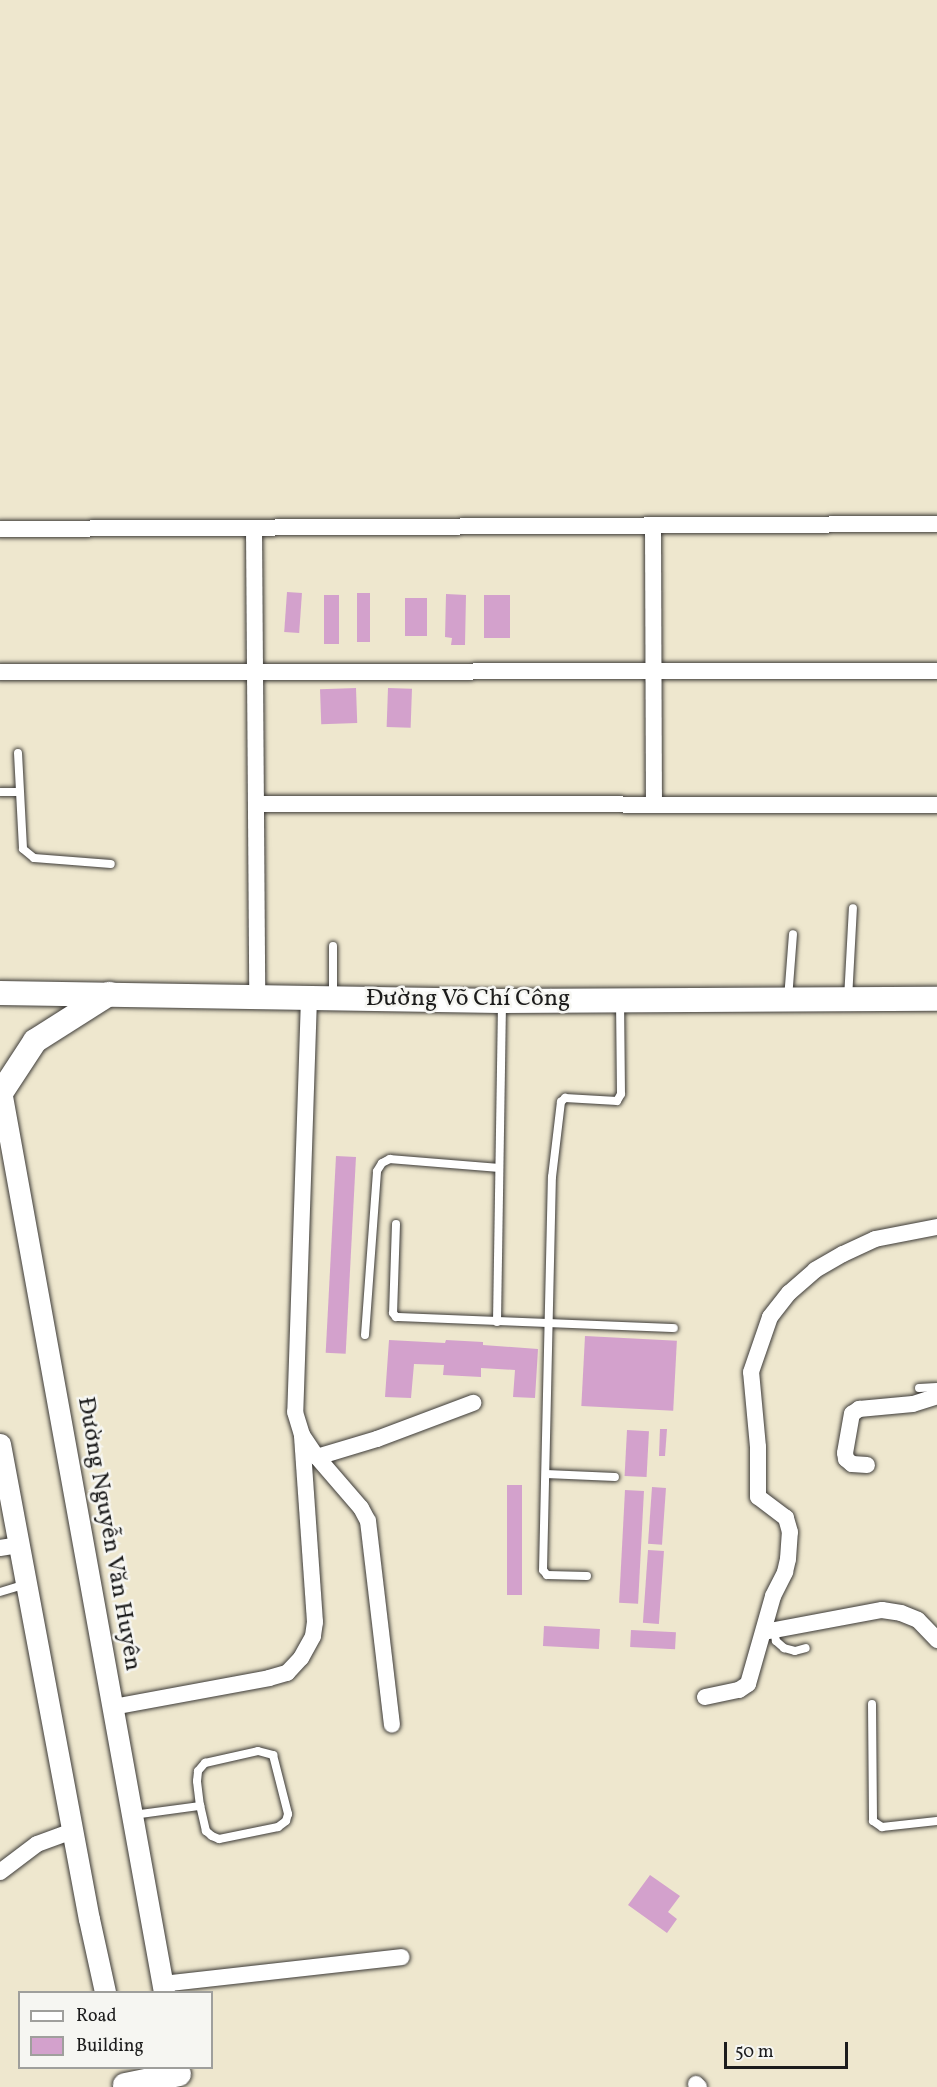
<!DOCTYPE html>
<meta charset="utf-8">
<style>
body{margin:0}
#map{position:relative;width:937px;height:2087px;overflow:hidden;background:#eee7ce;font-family:Vollkorn,serif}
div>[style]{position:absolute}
.building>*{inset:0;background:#d3a1cc;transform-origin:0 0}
.roads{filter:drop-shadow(0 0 2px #3c3a37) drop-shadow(0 0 2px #3c3a37)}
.service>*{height:8px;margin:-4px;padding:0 4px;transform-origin:4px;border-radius:4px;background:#fff}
.minor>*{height:16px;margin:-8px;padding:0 8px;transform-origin:8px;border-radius:8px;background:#fff}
.tertiary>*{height:21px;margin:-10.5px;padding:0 10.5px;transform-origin:10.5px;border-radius:10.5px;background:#fff}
.secondary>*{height:24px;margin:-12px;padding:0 12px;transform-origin:12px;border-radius:12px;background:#fff}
span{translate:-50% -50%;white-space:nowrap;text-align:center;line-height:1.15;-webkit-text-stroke:5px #f6f6f2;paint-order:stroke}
.street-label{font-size:24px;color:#1c1c1c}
.legend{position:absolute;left:18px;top:1991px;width:195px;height:78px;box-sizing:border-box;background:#f6f6f2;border:2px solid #9f9f9c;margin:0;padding:8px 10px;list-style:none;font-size:18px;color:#1c1c1c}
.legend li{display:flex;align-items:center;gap:12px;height:30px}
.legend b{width:30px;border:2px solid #9f9f9c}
.scale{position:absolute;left:724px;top:2042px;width:124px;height:27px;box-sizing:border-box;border:3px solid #1c1c1c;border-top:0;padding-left:8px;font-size:18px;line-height:21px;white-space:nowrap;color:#1c1c1c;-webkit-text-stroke:4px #f6f6f2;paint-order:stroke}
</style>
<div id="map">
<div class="building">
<i style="left:287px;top:592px;width:15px;height:40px;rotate:4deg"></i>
<i style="left:357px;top:593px;width:13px;height:49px"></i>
<i style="clip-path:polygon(446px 594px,466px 595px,465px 645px,451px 645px,452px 638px,445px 637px)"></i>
<i style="left:324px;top:595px;width:15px;height:49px"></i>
<i style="left:484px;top:595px;width:26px;height:43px"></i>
<i style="left:405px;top:598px;width:22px;height:38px"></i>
<i style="left:356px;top:688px;width:35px;height:36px;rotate:88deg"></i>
<i style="left:388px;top:688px;width:24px;height:39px;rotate:2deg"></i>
<i style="left:336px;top:1156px;width:20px;height:197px;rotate:3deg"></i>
<i style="left:585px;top:1336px;width:92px;height:70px;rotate:3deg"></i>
<i style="clip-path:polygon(389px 1340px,445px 1343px,446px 1340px,483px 1342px,483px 1345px,538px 1349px,535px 1398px,513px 1397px,515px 1370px,481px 1368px,481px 1377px,443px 1375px,444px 1365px,414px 1364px,411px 1398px,385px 1397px)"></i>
<i style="clip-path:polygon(660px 1429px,667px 1429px,665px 1456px,659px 1456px)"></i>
<i style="left:627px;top:1430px;width:22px;height:46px;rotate:3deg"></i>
<i style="left:507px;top:1485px;width:15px;height:110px"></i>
<i style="left:652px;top:1487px;width:14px;height:57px;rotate:4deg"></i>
<i style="left:625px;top:1490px;width:19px;height:113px;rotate:3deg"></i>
<i style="left:648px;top:1550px;width:16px;height:73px;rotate:4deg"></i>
<i style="left:544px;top:1626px;width:56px;height:20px;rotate:3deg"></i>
<i style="left:631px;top:1630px;width:45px;height:17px;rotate:3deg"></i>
<i style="clip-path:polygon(650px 1875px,680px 1896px,668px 1912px,677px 1919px,667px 1933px,628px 1905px)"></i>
</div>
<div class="roads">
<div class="service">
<i style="left:18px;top:753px;width:96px;rotate:87deg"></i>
<i style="left:23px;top:849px;width:14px;rotate:39deg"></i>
<i style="left:34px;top:858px;width:77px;rotate:4.5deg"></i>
<i style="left:0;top:792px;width:19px"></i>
<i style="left:333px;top:995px;width:49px;rotate:-90deg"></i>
<i style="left:788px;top:999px;width:65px;rotate:-85.6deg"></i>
<i style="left:848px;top:999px;width:91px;rotate:-86.9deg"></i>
<i style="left:396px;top:1224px;width:89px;rotate:91.9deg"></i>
<i style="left:393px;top:1313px;width:5px;rotate:53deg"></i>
<i style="left:396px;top:1317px;width:278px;rotate:2.3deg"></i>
<i style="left:497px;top:1322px;width:318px;rotate:-89.1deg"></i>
<i style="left:365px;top:1335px;width:164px;rotate:-85.8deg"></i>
<i style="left:377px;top:1171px;width:9px;rotate:-58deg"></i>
<i style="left:382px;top:1163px;width:9px;rotate:-27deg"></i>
<i style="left:390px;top:1159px;width:109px;rotate:4.7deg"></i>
<i style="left:919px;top:1388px;width:18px;rotate:-3deg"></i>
<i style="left:546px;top:1474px;width:69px;rotate:2.5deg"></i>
<i style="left:587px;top:1576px;width:40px;rotate:-178.6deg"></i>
<i style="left:547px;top:1575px;width:6px;rotate:-129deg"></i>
<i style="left:543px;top:1570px;width:393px;rotate:-88.7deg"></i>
<i style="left:552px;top:1177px;width:76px;rotate:-83.2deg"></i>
<i style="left:561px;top:1102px;width:6px;rotate:-45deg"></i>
<i style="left:565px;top:1098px;width:52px;rotate:3.3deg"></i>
<i style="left:617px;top:1101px;width:8px;rotate:-60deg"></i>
<i style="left:621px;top:1094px;width:93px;rotate:-90.6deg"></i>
<i style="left:0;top:1592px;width:28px;rotate:-17deg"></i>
<i style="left:774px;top:1630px;width:11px;rotate:80deg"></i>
<i style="left:776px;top:1641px;width:11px;rotate:41deg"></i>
<i style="left:784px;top:1648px;width:11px;rotate:15deg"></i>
<i style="left:795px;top:1651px;width:11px;rotate:-15deg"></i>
<i style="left:872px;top:1704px;width:117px;rotate:89.5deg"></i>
<i style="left:873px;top:1821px;width:11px;rotate:34deg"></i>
<i style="left:882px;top:1827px;width:55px;rotate:-6.2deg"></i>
<i style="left:258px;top:1751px;width:16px;rotate:15deg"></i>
<i style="left:273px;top:1755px;width:61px;rotate:75.7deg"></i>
<i style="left:288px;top:1814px;width:7px;rotate:106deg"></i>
<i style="left:286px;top:1821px;width:10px;rotate:143deg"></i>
<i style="left:278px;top:1827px;width:60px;rotate:168.5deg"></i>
<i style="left:219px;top:1839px;width:8px;rotate:-157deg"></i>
<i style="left:212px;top:1836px;width:8px;rotate:-140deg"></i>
<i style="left:206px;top:1831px;width:26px;rotate:-103deg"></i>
<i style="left:200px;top:1806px;width:25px;rotate:-97deg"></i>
<i style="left:197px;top:1781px;width:10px;rotate:-84deg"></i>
<i style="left:198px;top:1771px;width:11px;rotate:-49deg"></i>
<i style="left:205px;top:1763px;width:54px;rotate:-12.8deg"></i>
<i style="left:133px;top:1815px;width:68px;rotate:-7.7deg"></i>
</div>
<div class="minor">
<i style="left:653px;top:526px;width:278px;rotate:89.8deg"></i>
<i style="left:254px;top:528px;width:470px;rotate:89.6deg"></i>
<i style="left:0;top:529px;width:937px;rotate:-0.31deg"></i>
<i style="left:0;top:672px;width:937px;rotate:-0.06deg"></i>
<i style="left:256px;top:804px;width:681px;rotate:0.08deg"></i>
<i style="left:309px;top:998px;width:414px;rotate:91.9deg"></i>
<i style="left:295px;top:1412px;width:24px;rotate:73deg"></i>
<i style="left:302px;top:1435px;width:27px;rotate:56deg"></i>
<i style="left:317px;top:1457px;width:67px;rotate:49.2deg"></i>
<i style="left:361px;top:1508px;width:15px;rotate:62deg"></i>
<i style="left:368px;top:1521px;width:205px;rotate:83.3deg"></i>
<i style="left:317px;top:1457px;width:63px;rotate:-16.7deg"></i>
<i style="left:377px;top:1439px;width:103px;rotate:-20.6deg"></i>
<i style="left:867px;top:1465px;width:15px;rotate:-176deg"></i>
<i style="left:852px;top:1464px;width:8px;rotate:-140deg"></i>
<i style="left:846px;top:1459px;width:6px;rotate:-99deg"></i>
<i style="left:845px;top:1453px;width:40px;rotate:-80deg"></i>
<i style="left:852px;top:1414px;width:9px;rotate:-36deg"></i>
<i style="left:859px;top:1409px;width:54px;rotate:-5.3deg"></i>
<i style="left:913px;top:1404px;width:25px;rotate:-18deg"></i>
<i style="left:0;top:1548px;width:20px;rotate:-9deg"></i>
<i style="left:764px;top:1632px;width:120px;rotate:-10.6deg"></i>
<i style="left:882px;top:1610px;width:19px;rotate:9deg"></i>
<i style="left:901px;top:1613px;width:18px;rotate:22deg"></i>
<i style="left:918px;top:1620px;width:28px;rotate:46deg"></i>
<i style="left:705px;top:1697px;width:35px;rotate:-12deg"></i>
<i style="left:739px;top:1690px;width:11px;rotate:-34deg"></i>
<i style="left:748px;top:1684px;width:91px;rotate:-74.1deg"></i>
<i style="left:773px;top:1596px;width:27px;rotate:-63deg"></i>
<i style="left:785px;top:1572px;width:13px;rotate:-77deg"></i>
<i style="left:788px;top:1559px;width:27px;rotate:-86deg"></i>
<i style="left:790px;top:1532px;width:15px;rotate:-106deg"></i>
<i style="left:786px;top:1518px;width:35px;rotate:-143deg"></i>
<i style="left:758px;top:1497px;width:50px;rotate:-90deg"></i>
<i style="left:758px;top:1447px;width:75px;rotate:-95.3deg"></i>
<i style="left:751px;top:1372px;width:58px;rotate:-70.9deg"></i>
<i style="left:770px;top:1317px;width:31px;rotate:-52deg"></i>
<i style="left:789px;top:1293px;width:35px;rotate:-41deg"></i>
<i style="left:815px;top:1270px;width:32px;rotate:-30deg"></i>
<i style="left:843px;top:1254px;width:35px;rotate:-25deg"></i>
<i style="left:875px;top:1239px;width:63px;rotate:-11deg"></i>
<i style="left:113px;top:1707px;width:159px;rotate:-10.5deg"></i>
<i style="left:269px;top:1678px;width:19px;rotate:-16deg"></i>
<i style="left:287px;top:1673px;width:21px;rotate:-47deg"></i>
<i style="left:301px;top:1658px;width:25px;rotate:-61deg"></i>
<i style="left:313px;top:1636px;width:14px;rotate:-82deg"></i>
<i style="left:315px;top:1622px;width:187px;rotate:-94deg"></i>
<i style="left:0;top:1872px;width:46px;rotate:-37.1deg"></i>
<i style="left:37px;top:1844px;width:37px;rotate:-20deg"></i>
<i style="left:162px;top:1984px;width:241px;rotate:-6.4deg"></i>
<i style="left:696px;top:2084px;width:4px;rotate:45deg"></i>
</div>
<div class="tertiary">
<i style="left:0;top:1085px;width:922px;rotate:79.75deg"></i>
<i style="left:0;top:1444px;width:483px;rotate:79.4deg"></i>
<i style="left:89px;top:1919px;width:75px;rotate:77.6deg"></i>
</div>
<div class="secondary">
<i style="left:0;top:993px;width:502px;rotate:0.91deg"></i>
<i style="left:502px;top:1001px;width:435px;rotate:-0.3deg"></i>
<i style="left:1px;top:1093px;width:62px;rotate:-56.8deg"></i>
<i style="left:35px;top:1041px;width:88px;rotate:-32.4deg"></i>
<i style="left:125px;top:2085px;width:55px;rotate:-11.5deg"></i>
</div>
</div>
<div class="street-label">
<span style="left:468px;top:1000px">Đường Võ Chí Công</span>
<span style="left:108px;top:1534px;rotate:80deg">Đường Nguyễn Văn Huyên</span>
</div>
<ul class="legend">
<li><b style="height:8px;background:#fff"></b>Road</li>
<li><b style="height:16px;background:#d3a1cc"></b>Building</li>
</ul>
<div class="scale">50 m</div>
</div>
